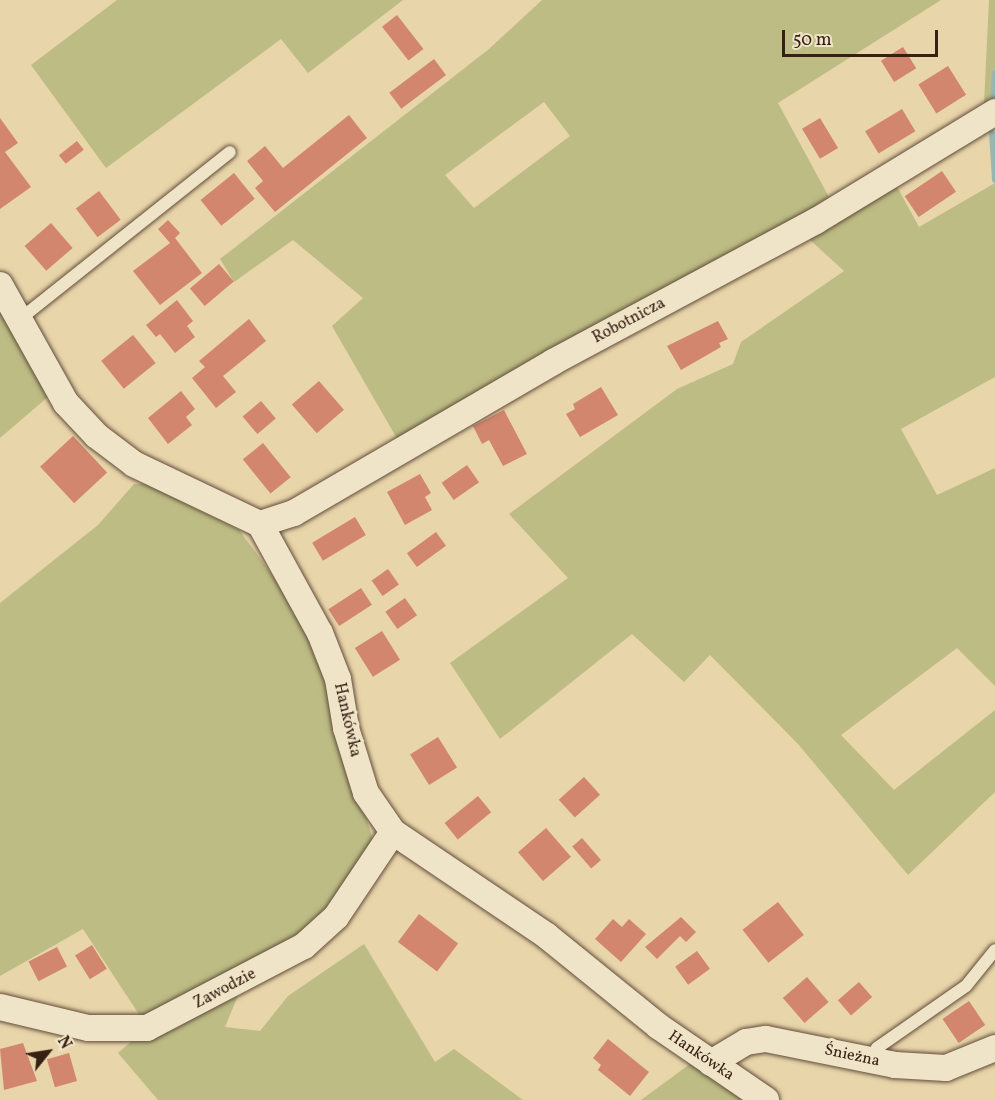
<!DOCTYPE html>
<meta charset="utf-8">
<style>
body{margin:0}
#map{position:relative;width:995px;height:1100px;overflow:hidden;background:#e8d5aa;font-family:Vollkorn,serif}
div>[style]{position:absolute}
.green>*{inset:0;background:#bcbc84}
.stream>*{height:6px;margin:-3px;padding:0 3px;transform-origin:3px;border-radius:3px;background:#99b7b2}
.building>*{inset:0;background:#d2866e;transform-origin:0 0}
.roads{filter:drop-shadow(0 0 2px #624d3a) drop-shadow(0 0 2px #624d3a)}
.lane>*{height:12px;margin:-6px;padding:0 6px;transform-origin:6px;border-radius:6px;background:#f0e4c8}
.street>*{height:26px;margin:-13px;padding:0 13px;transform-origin:13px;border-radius:13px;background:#f0e4c8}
span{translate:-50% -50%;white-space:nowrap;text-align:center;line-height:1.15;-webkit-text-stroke:6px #f0e4c8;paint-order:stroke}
.street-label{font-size:16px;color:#362014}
.north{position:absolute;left:18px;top:1022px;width:60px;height:60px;-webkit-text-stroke:4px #f0e4c8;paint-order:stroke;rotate:60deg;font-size:16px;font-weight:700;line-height:24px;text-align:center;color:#362014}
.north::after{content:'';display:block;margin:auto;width:21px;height:27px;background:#362014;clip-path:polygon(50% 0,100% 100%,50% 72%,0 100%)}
.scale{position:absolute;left:782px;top:30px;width:156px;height:27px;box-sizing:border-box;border:3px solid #362014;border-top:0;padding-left:8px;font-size:18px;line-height:21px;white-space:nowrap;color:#362014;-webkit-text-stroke:4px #f0e4c8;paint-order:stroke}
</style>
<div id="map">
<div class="green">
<i style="clip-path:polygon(117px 0,403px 0,308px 73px,281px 39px,106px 168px,31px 65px)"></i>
<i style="clip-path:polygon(evenodd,542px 0,941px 0,778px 103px,830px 199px,399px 442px,332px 326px,363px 298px,293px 240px,234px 282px,220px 259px,489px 49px,542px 0,544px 102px,570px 136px,474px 208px,445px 175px,544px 102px)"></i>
<i style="clip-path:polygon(989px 0,995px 0,995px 98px,984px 104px)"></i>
<i style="clip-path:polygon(895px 183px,919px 227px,995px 183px,995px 377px,901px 429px,937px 495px,995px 468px,995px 686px,957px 648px,841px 735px,894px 790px,995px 710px,995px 792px,908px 875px,798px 744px,710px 655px,684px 682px,632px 634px,500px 739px,450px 663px,568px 578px,509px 514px,677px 389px,733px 364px,741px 342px,844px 271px,808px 238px)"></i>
<i style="clip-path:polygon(0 302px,49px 396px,0 438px)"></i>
<i style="clip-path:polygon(134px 484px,146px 484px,239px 530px,284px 591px,317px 650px,374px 844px,332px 909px,300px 940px,142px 1019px,83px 929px,0 976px,0 603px,98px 525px)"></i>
<i style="clip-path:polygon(364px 944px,435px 1062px,454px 1049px,523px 1100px,158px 1100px,118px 1053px,141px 1033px,242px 986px,225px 1027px,260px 1031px,288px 996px)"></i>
<i style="clip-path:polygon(694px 1061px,752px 1100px,641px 1100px)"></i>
</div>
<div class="stream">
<i style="left:993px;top:102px;width:29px;rotate:-86deg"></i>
<i style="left:992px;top:133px;width:47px;rotate:86.3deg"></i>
</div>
<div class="building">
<i style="left:397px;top:15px;width:43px;height:19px;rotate:52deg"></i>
<i style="left:903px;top:47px;width:25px;height:26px;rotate:58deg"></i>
<i style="left:434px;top:59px;width:20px;height:56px;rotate:53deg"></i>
<i style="left:948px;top:66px;width:34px;height:35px;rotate:58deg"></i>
<i style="left:902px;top:109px;width:26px;height:43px;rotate:59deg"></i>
<i style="clip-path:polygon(349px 115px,367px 138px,275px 212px,255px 188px,263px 181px,247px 161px,265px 146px,283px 168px)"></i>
<i style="clip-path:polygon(0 118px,18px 143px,5px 152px,31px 187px,0 209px)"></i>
<i style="left:820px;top:118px;width:35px;height:21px;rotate:59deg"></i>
<i style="left:77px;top:141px;width:11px;height:23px;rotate:52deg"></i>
<i style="left:942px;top:171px;width:25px;height:45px;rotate:56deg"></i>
<i style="left:234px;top:173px;width:33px;height:43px;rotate:51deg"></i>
<i style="left:99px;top:191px;width:36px;height:29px;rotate:53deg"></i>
<i style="clip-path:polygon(168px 220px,180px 233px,175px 238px,202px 273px,160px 305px,133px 271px,170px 243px,158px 229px)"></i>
<i style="left:51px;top:223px;width:33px;height:35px;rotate:49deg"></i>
<i style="left:219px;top:264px;width:23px;height:38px;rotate:50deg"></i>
<i style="clip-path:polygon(177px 300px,193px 321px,187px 326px,195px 337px,175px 353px,160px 334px,156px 337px,146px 325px)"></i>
<i style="clip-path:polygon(249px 319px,266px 341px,223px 376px,236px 392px,216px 408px,192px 378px,205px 367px,199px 361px)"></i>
<i style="clip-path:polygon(718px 321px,728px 339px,719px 343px,721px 347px,681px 370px,667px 346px)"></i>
<i style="left:133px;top:335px;width:36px;height:41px;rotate:51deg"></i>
<i style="left:319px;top:381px;width:38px;height:36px;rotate:49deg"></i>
<i style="clip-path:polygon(601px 387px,618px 415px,580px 437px,566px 414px,575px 409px,573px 404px)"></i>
<i style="clip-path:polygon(181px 391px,195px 409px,186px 417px,192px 425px,168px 444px,148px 418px)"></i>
<i style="left:261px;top:401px;width:23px;height:24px;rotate:50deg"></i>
<i style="clip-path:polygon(504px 410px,527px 454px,503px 466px,489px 440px,482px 444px,473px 426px)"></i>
<i style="left:73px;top:436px;width:50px;height:45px;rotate:47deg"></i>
<i style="left:263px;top:443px;width:44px;height:26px;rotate:51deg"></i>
<i style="left:467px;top:465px;width:21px;height:31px;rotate:55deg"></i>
<i style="clip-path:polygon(420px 474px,431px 493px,425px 497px,432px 510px,405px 525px,387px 492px)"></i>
<i style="left:355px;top:517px;width:21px;height:50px;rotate:59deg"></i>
<i style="left:436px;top:532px;width:17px;height:36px;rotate:54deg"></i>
<i style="left:388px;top:569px;width:19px;height:20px;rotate:55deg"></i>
<i style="left:361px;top:588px;width:20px;height:39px;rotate:57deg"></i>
<i style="left:405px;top:598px;width:21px;height:24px;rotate:55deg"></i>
<i style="left:382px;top:631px;width:34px;height:32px;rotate:58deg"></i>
<i style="left:438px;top:737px;width:36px;height:33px;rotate:58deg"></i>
<i style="left:584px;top:777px;width:24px;height:34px;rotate:48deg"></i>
<i style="left:478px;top:796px;width:21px;height:43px;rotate:51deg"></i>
<i style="left:546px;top:828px;width:38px;height:37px;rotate:49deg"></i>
<i style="left:582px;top:838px;width:29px;height:13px;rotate:49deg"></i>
<i style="left:778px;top:902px;width:42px;height:45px;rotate:52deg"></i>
<i style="left:419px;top:914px;width:49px;height:35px;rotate:37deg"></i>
<i style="clip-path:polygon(681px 917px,696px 932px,686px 942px,680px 936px,657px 959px,645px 947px)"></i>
<i style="clip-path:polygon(613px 919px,622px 927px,629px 919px,646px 934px,621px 962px,595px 939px)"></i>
<i style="left:92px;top:945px;width:28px;height:20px;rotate:58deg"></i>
<i style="left:57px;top:947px;width:22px;height:32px;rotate:63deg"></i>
<i style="left:697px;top:951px;width:22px;height:27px;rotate:54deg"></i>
<i style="left:807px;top:977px;width:33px;height:32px;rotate:49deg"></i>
<i style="left:859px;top:982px;width:20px;height:28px;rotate:49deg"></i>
<i style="left:969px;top:1001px;width:29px;height:32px;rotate:56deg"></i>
<i style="clip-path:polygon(608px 1039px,649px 1072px,630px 1096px,598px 1070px,601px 1065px,593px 1058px)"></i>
<i style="clip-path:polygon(23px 1043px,37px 1081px,4px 1090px,0 1049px)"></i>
<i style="left:69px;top:1053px;width:29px;height:23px;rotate:74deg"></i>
</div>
<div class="roads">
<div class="lane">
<i style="left:20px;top:319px;width:268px;rotate:-38.5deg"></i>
<i style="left:869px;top:1060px;width:14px;rotate:-56deg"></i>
<i style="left:877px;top:1048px;width:108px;rotate:-34.9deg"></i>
<i style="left:966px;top:986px;width:46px;rotate:-51.1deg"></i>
</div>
<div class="street">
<i style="left:0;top:285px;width:135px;rotate:60.8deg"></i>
<i style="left:66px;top:403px;width:45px;rotate:46.8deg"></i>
<i style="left:97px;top:436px;width:46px;rotate:37.1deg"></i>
<i style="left:134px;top:464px;width:140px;rotate:25.5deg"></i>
<i style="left:260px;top:524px;width:124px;rotate:61.2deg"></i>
<i style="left:320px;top:633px;width:49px;rotate:68.6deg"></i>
<i style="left:338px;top:679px;width:50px;rotate:80.7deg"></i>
<i style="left:346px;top:728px;width:68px;rotate:72.9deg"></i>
<i style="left:366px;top:793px;width:47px;rotate:55.3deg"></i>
<i style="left:393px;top:832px;width:186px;rotate:34deg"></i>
<i style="left:547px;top:936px;width:143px;rotate:39deg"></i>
<i style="left:658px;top:1026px;width:131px;rotate:34.4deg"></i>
<i style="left:260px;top:524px;width:36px;rotate:-18deg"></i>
<i style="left:294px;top:513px;width:300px;rotate:-30.2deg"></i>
<i style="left:553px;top:362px;width:298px;rotate:-28.2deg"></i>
<i style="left:816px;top:221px;width:210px;rotate:-31.3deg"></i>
<i style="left:0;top:1007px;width:90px;rotate:13.4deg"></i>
<i style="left:88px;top:1028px;width:59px"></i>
<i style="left:147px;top:1028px;width:177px;rotate:-27.6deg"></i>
<i style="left:304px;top:946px;width:43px;rotate:-42.2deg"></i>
<i style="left:336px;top:917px;width:102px;rotate:-56.2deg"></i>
<i style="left:711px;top:1063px;width:41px;rotate:-31deg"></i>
<i style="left:746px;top:1042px;width:20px;rotate:-9deg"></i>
<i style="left:766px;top:1039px;width:132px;rotate:11.4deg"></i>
<i style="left:895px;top:1065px;width:51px;rotate:3.4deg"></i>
<i style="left:946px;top:1068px;width:53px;rotate:-22.2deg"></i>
</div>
</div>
<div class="street-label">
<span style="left:629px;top:321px;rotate:-28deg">Robotnicza</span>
<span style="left:347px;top:720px;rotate:77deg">Hankówka</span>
<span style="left:225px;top:989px;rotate:-28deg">Zawodzie</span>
<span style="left:701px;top:1056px;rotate:34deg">Hankówka</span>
<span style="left:852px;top:1056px;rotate:12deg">Śnieżna</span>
</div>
<div class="north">N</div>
<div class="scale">50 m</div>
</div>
